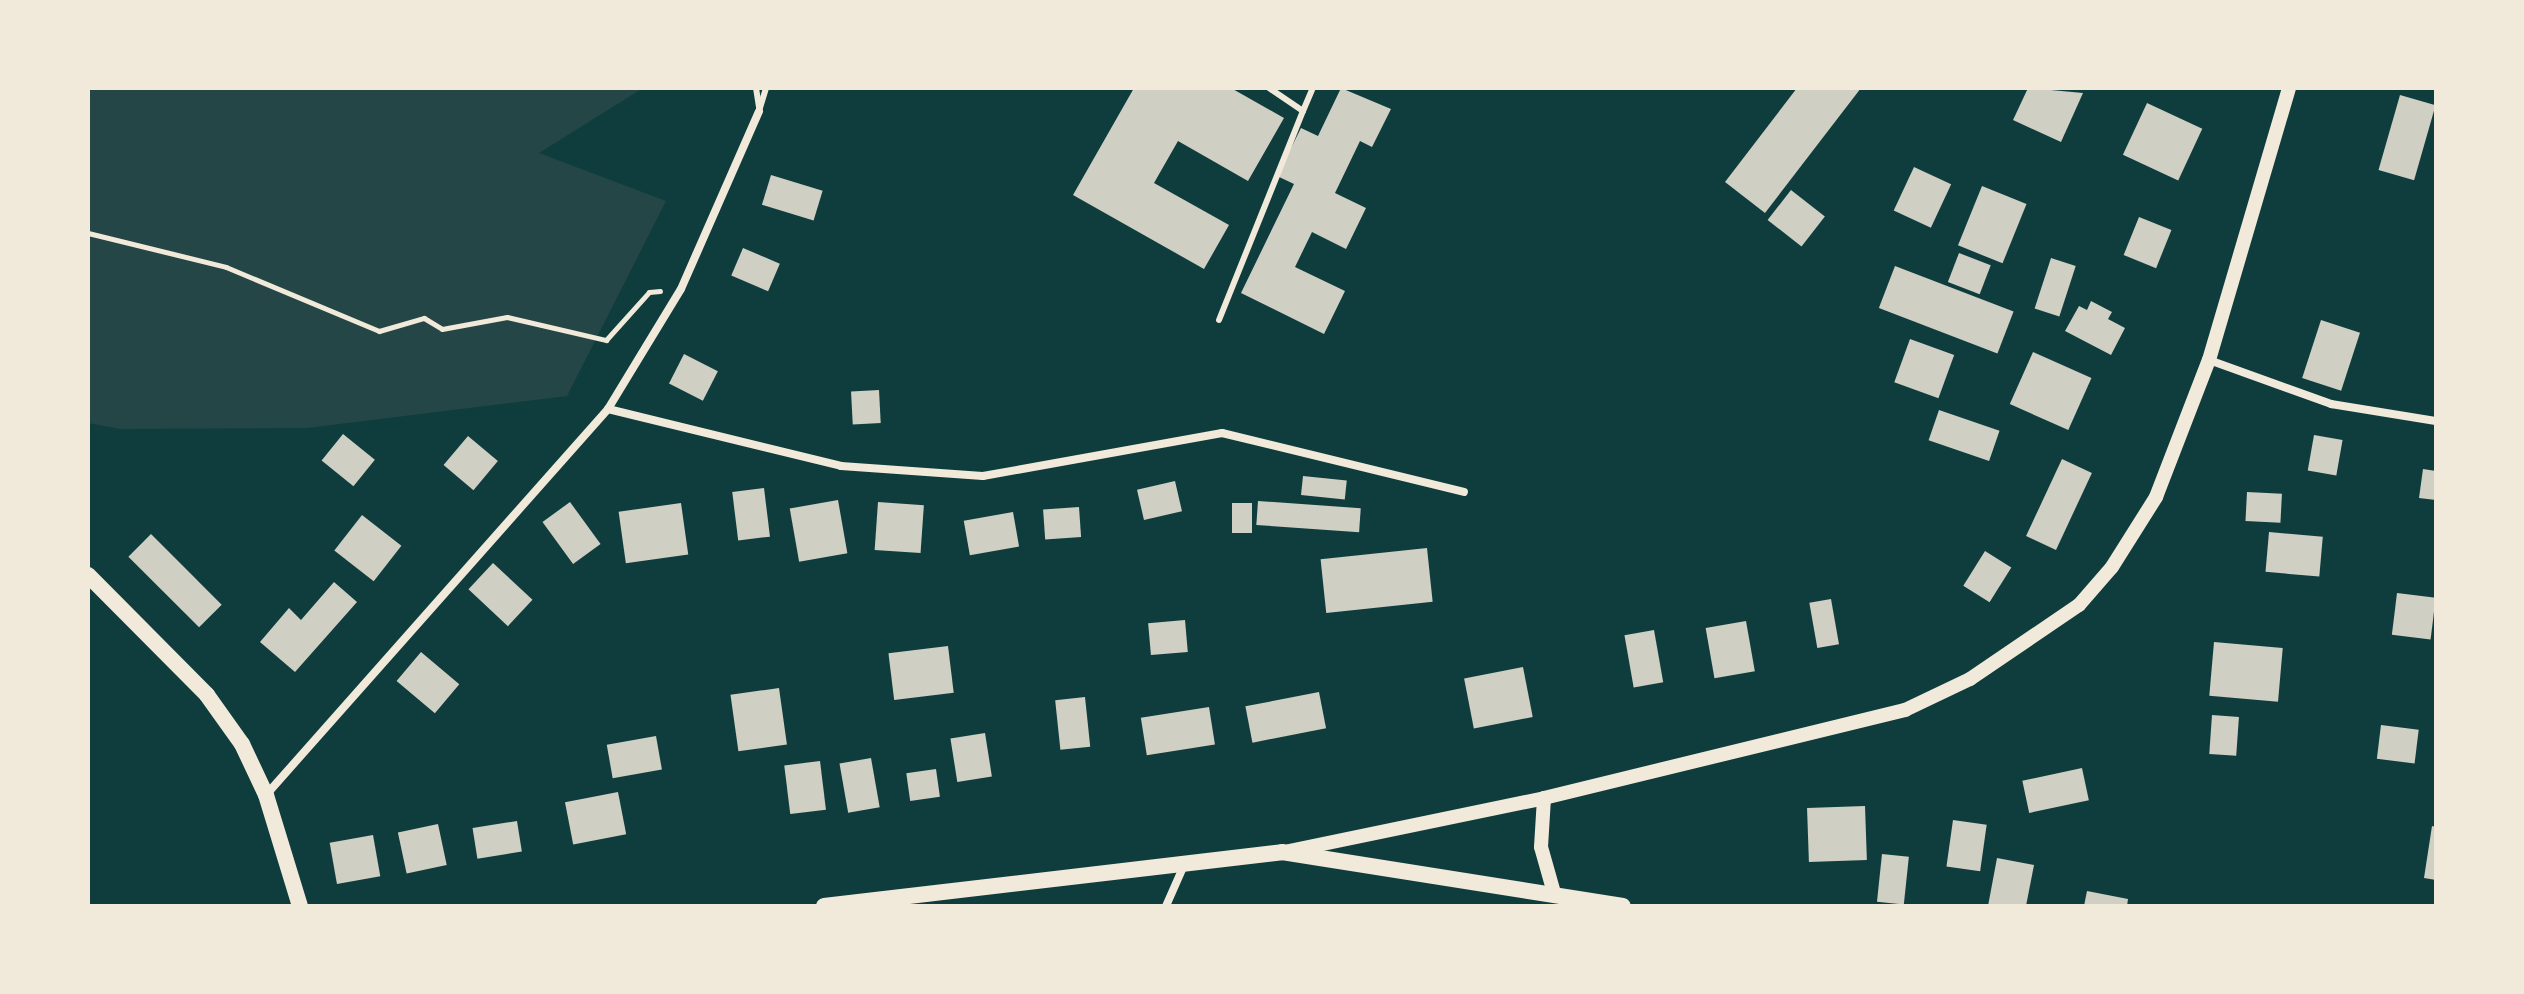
<!DOCTYPE html>
<style>
body{margin:0}
#map{position:relative;width:2524px;height:994px;overflow:hidden;background:#0f3d3e;font-family:"IBM Plex Serif",serif}
div>[style]{position:absolute}
.green>*{inset:0;background:#244646}
.building>*{inset:0;background:#cfcfc3;transform-origin:0 0}
.path>*{height:5px;margin:-2.5px;padding:0 2.5px;transform-origin:2.5px;border-radius:2.5px;background:#f1e9da}
.service>*{height:6px;margin:-3px;padding:0 3px;transform-origin:3px;border-radius:3px;background:#f1e9da}
.minor>*{height:8px;margin:-4px;padding:0 4px;transform-origin:4px;border-radius:4px;background:#f1e9da}
.tertiary>*{height:14px;margin:-7px;padding:0 7px;transform-origin:7px;border-radius:7px;background:#f1e9da}
.secondary>*{height:16px;margin:-8px;padding:0 8px;transform-origin:8px;border-radius:8px;background:#f1e9da}
span{translate:-50% -50%;white-space:nowrap;text-align:center;line-height:1.15;-webkit-text-stroke:6px #f1e9da;paint-order:stroke}
.frame{position:absolute;inset:0;border:90px solid #f1e9da;pointer-events:none}
</style>
<div id="map">
<div class="green">
<i style="clip-path:polygon(88px 88px,643px 88px,539px 153px,666px 201px,567px 396px,307px 428px,120px 429px,88px 423px)"></i>
</div>
<div class="building">
<i style="clip-path:polygon(1134px 88px,1231px 88px,1284px 118px,1248px 181px,1178px 141px,1154px 183px,1229px 225px,1204px 269px,1073px 195px)"></i>
<i style="clip-path:polygon(1341px 88px,1391px 109px,1372px 147px,1360px 141px,1335px 193px,1366px 208px,1346px 249px,1312px 232px,1295px 267px,1345px 291px,1324px 334px,1241px 293px,1294px 184px,1277px 176px,1301px 128px,1318px 136px)"></i>
<i style="clip-path:polygon(1797px 88px,1861px 88px,1765px 213px,1725px 182px)"></i>
<i style="clip-path:polygon(2028px 88px,2083px 93px,2061px 142px,2013px 120px)"></i>
<i style="left:2400px;top:95px;width:37px;height:78px;rotate:16deg"></i>
<i style="left:2147px;top:103px;width:61px;height:57px;rotate:25deg"></i>
<i style="left:1914px;top:167px;width:41px;height:48px;rotate:25deg"></i>
<i style="left:771px;top:175px;width:54px;height:31px;rotate:17deg"></i>
<i style="left:1982px;top:186px;width:48px;height:64px;rotate:22deg"></i>
<i style="left:1791px;top:190px;width:43px;height:38px;rotate:38deg"></i>
<i style="left:2139px;top:217px;width:35px;height:41px;rotate:22deg"></i>
<i style="left:743px;top:248px;width:40px;height:30px;rotate:23deg"></i>
<i style="left:1959px;top:253px;width:34px;height:31px;rotate:21deg"></i>
<i style="left:2051px;top:258px;width:26px;height:53px;rotate:18deg"></i>
<i style="left:1895px;top:266px;width:127px;height:45px;rotate:21deg"></i>
<i style="clip-path:polygon(2091px 301px,2112px 312px,2108px 319px,2125px 328px,2111px 355px,2065px 331px,2079px 306px,2087px 310px)"></i>
<i style="left:2321px;top:320px;width:41px;height:61px;rotate:18deg"></i>
<i style="left:1910px;top:339px;width:47px;height:46px;rotate:20deg"></i>
<i style="left:2033px;top:352px;width:64px;height:57px;rotate:24deg"></i>
<i style="left:684px;top:354px;width:38px;height:33px;rotate:27deg"></i>
<i style="left:879px;top:390px;width:33px;height:28px;rotate:87deg"></i>
<i style="left:1939px;top:410px;width:64px;height:32px;rotate:19deg"></i>
<i style="left:343px;top:434px;width:41px;height:34px;rotate:39deg"></i>
<i style="left:2314px;top:435px;width:29px;height:36px;rotate:10deg"></i>
<i style="left:468px;top:436px;width:39px;height:38px;rotate:40deg"></i>
<i style="left:2062px;top:459px;width:33px;height:85px;rotate:25deg"></i>
<i style="clip-path:polygon(2423px 469px,2436px 471px,2436px 500px,2419px 498px)"></i>
<i style="left:1303px;top:476px;width:44px;height:19px;rotate:6deg"></i>
<i style="left:1175px;top:481px;width:31px;height:39px;rotate:77deg"></i>
<i style="left:764px;top:488px;width:49px;height:32px;rotate:83deg"></i>
<i style="left:2247px;top:492px;width:35px;height:29px;rotate:3deg"></i>
<i style="left:838px;top:500px;width:54px;height:49px;rotate:80deg"></i>
<i style="left:1258px;top:501px;width:103px;height:24px;rotate:4deg"></i>
<i style="left:570px;top:502px;width:52px;height:34px;rotate:54deg"></i>
<i style="left:878px;top:502px;width:46px;height:48px;rotate:4deg"></i>
<i style="left:681px;top:503px;width:52px;height:63px;rotate:82deg"></i>
<i style="left:1252px;top:503px;width:30px;height:20px;rotate:90deg"></i>
<i style="left:1079px;top:507px;width:30px;height:36px;rotate:86deg"></i>
<i style="left:1013px;top:512px;width:35px;height:50px;rotate:80deg"></i>
<i style="left:362px;top:515px;width:50px;height:45px;rotate:38deg"></i>
<i style="left:2269px;top:532px;width:54px;height:40px;rotate:5deg"></i>
<i style="left:151px;top:534px;width:100px;height:32px;rotate:45deg"></i>
<i style="left:1427px;top:548px;width:54px;height:107px;rotate:84deg"></i>
<i style="left:1985px;top:551px;width:31px;height:41px;rotate:32deg"></i>
<i style="left:493px;top:563px;width:54px;height:36px;rotate:43deg"></i>
<i style="clip-path:polygon(334px 582px,357px 602px,295px 672px,260px 642px,289px 608px,301px 620px)"></i>
<i style="left:2397px;top:593px;width:39px;height:42px;rotate:7deg"></i>
<i style="left:1831px;top:599px;width:46px;height:22px;rotate:80deg"></i>
<i style="left:1185px;top:620px;width:32px;height:37px;rotate:85deg"></i>
<i style="left:1746px;top:621px;width:51px;height:41px;rotate:80deg"></i>
<i style="left:1654px;top:630px;width:53px;height:30px;rotate:80deg"></i>
<i style="left:2214px;top:642px;width:69px;height:54px;rotate:5deg"></i>
<i style="left:948px;top:646px;width:47px;height:60px;rotate:83deg"></i>
<i style="left:421px;top:652px;width:50px;height:38px;rotate:40deg"></i>
<i style="left:1523px;top:667px;width:51px;height:60px;rotate:79deg"></i>
<i style="left:779px;top:688px;width:57px;height:49px;rotate:82deg"></i>
<i style="left:1319px;top:692px;width:37px;height:75px;rotate:79deg"></i>
<i style="left:1085px;top:697px;width:50px;height:30px;rotate:84deg"></i>
<i style="left:1209px;top:707px;width:38px;height:69px;rotate:81deg"></i>
<i style="left:2212px;top:715px;width:27px;height:39px;rotate:4deg"></i>
<i style="left:2381px;top:725px;width:38px;height:34px;rotate:7deg"></i>
<i style="left:985px;top:733px;width:44px;height:35px;rotate:81deg"></i>
<i style="left:656px;top:736px;width:34px;height:50px;rotate:80deg"></i>
<i style="left:871px;top:758px;width:50px;height:32px;rotate:80deg"></i>
<i style="left:820px;top:761px;width:49px;height:36px;rotate:83deg"></i>
<i style="left:2082px;top:768px;width:33px;height:61px;rotate:78deg"></i>
<i style="left:936px;top:769px;width:28px;height:30px;rotate:82deg"></i>
<i style="left:618px;top:792px;width:43px;height:54px;rotate:79deg"></i>
<i style="left:1865px;top:806px;width:54px;height:58px;rotate:88deg"></i>
<i style="left:1953px;top:820px;width:34px;height:47px;rotate:8deg"></i>
<i style="left:517px;top:821px;width:31px;height:45px;rotate:81deg"></i>
<i style="left:438px;top:824px;width:42px;height:41px;rotate:78deg"></i>
<i style="clip-path:polygon(2432px 826px,2436px 827px,2436px 880px,2424px 878px)"></i>
<i style="left:373px;top:835px;width:42px;height:44px;rotate:80deg"></i>
<i style="left:1882px;top:854px;width:27px;height:48px;rotate:6deg"></i>
<i style="clip-path:polygon(1997px 858px,2034px 865px,2026px 906px,1988px 906px)"></i>
<i style="clip-path:polygon(2087px 891px,2128px 899px,2127px 906px,2084px 906px)"></i>
</div>
<div class="path">
<i style="left:88px;top:233px;width:142px;rotate:13.8deg"></i>
<i style="left:226px;top:267px;width:166px;rotate:22.7deg"></i>
<i style="left:379px;top:331px;width:47px;rotate:-16.1deg"></i>
<i style="left:424px;top:318px;width:21px;rotate:31deg"></i>
<i style="left:442px;top:329px;width:66px;rotate:-10.5deg"></i>
<i style="left:507px;top:317px;width:102px;rotate:13.1deg"></i>
<i style="left:606px;top:340px;width:64px;rotate:-48.1deg"></i>
<i style="left:649px;top:292px;width:11px;rotate:-5deg"></i>
</div>
<div class="service">
<i style="left:756px;top:88px;width:20px;rotate:81deg"></i>
<i style="left:759px;top:111px;width:24px;rotate:-73deg"></i>
<i style="left:1303px;top:111px;width:25px;rotate:-67deg"></i>
<i style="left:1219px;top:320px;width:225px;rotate:-68.1deg"></i>
<i style="left:1303px;top:111px;width:41px;rotate:-145.9deg"></i>
</div>
<div class="minor">
<i style="left:2209px;top:360px;width:130px;rotate:19.8deg"></i>
<i style="left:2331px;top:404px;width:106px;rotate:9.2deg"></i>
<i style="left:608px;top:409px;width:240px;rotate:13.7deg"></i>
<i style="left:841px;top:466px;width:142px;rotate:4deg"></i>
<i style="left:983px;top:476px;width:243px;rotate:-10.2deg"></i>
<i style="left:1222px;top:433px;width:249px;rotate:13.7deg"></i>
<i style="left:266px;top:795px;width:516px;rotate:-48.46deg"></i>
<i style="left:608px;top:409px;width:140px;rotate:-58.7deg"></i>
<i style="left:681px;top:289px;width:194px;rotate:-66.3deg"></i>
<i style="left:1166px;top:906px;width:47px;rotate:-66.2deg"></i>
</div>
<div class="tertiary">
<i style="left:1544px;top:798px;width:49px;rotate:93.5deg"></i>
<i style="left:1541px;top:847px;width:48px;rotate:74.2deg"></i>
<i style="left:1289px;top:851px;width:260px;rotate:-11.7deg"></i>
<i style="left:1544px;top:798px;width:372px;rotate:-13.7deg"></i>
<i style="left:1905px;top:710px;width:72px;rotate:-25.5deg"></i>
<i style="left:1970px;top:679px;width:132px;rotate:-34.2deg"></i>
<i style="left:2079px;top:605px;width:50px;rotate:-49deg"></i>
<i style="left:2112px;top:567px;width:83px;rotate:-57.8deg"></i>
<i style="left:2156px;top:497px;width:147px;rotate:-68.9deg"></i>
<i style="left:2209px;top:360px;width:284px;rotate:-73.6deg"></i>
</div>
<div class="secondary">
<i style="left:88px;top:575px;width:169px;rotate:45.2deg"></i>
<i style="left:207px;top:695px;width:60px;rotate:54.5deg"></i>
<i style="left:242px;top:744px;width:56px;rotate:64.8deg"></i>
<i style="left:266px;top:795px;width:116px;rotate:73deg"></i>
<i style="left:824px;top:906px;width:461px;rotate:-6.7deg"></i>
<i style="left:1282px;top:852px;width:345px;rotate:9deg"></i>
</div>
<div class="frame"></div>
</div>
